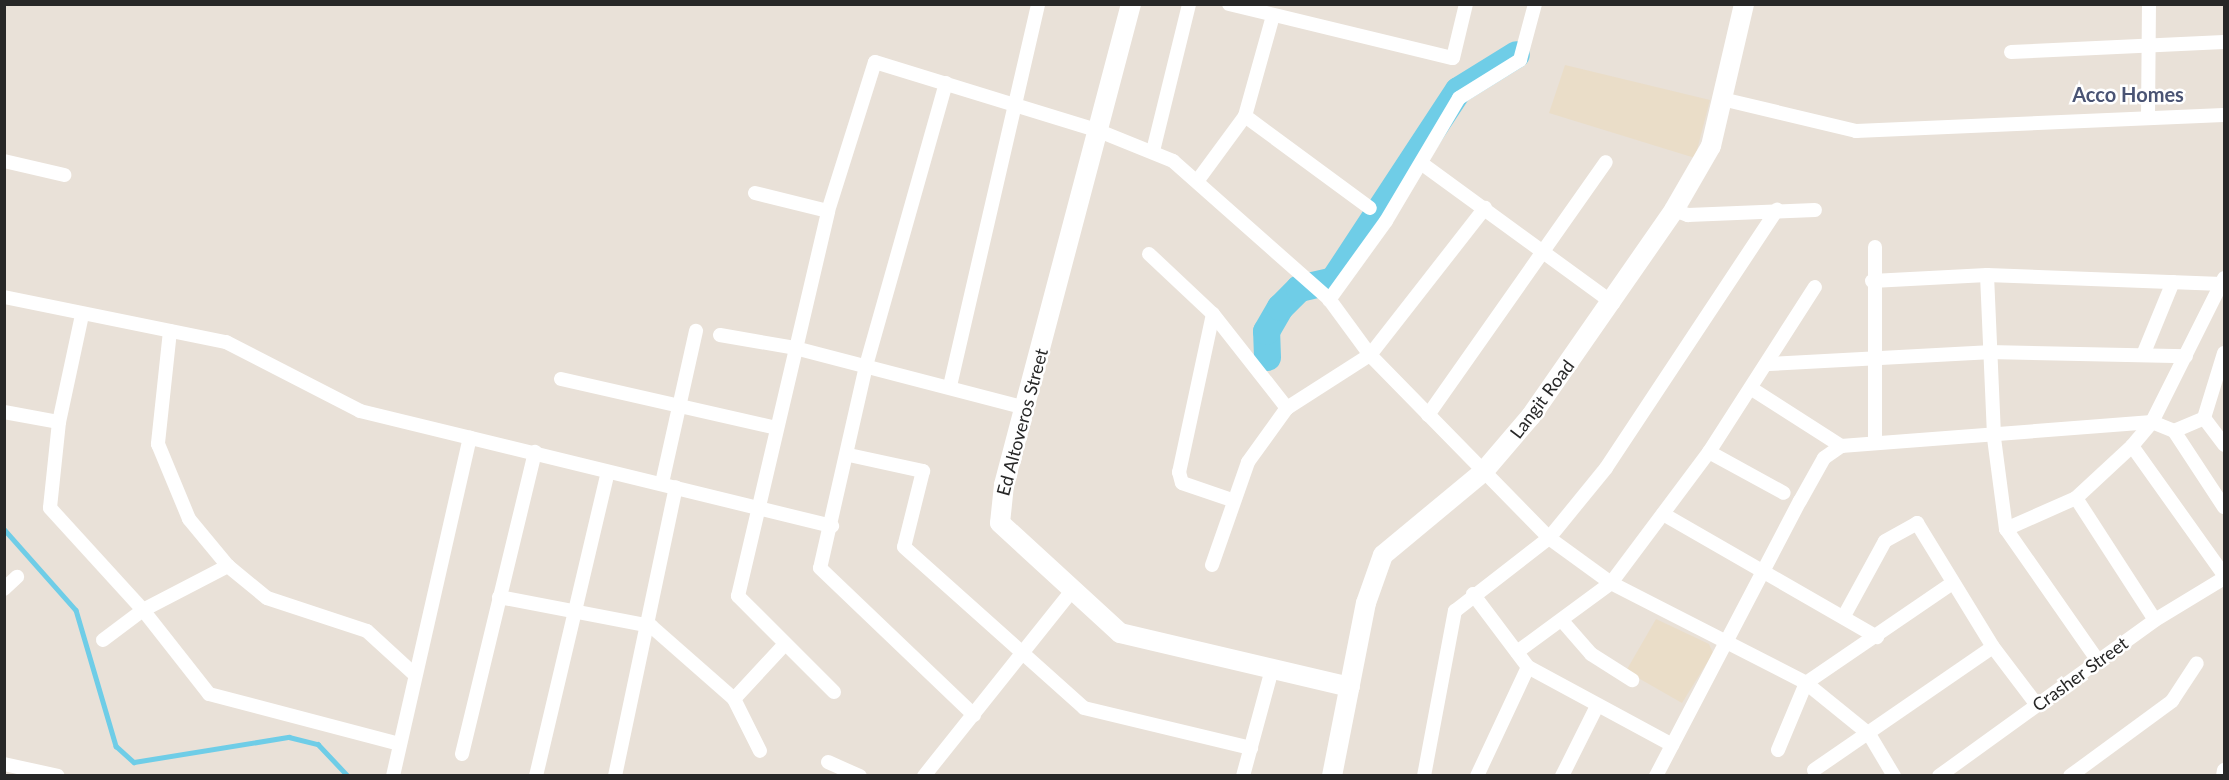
<!DOCTYPE html>
<style>
body{margin:0}
#map{position:relative;width:2229px;height:780px;overflow:hidden;background:#e9e1d8;font-family:Lato,sans-serif}
div>[style]{position:absolute}
.education>*{inset:0;background:#eaddc8}
.stream>*{height:4.5px;margin:-2.25px;padding:0 2.25px;transform-origin:2.25px;border-radius:2.25px;background:#6fcde7}
.river>*{height:27px;margin:-13.5px;padding:0 13.5px;transform-origin:13.5px;border-radius:13.5px;background:#6fcde7}
.street>*{height:14px;margin:-7px;padding:0 7px;transform-origin:7px;border-radius:7px;background:#fff}
.secondary>*{height:20px;margin:-10px;padding:0 10px;transform-origin:10px;border-radius:10px;background:#fff}
span{translate:-50% -50%;white-space:nowrap;text-align:center;line-height:1.15;-webkit-text-stroke:5px #fff;paint-order:stroke}
.street-label{font-size:18px;color:#272727}
.neighbourhood-label{font-size:20px;color:#4a5474;font-weight:700}
.frame{position:absolute;inset:0;border:6px solid #272727;pointer-events:none}
</style>
<div id="map">
<div class="education">
<i style="clip-path:polygon(1565px 65px,1710px 100px,1695px 158px,1549px 113px)"></i>
<i style="clip-path:polygon(1656px 619px,1709px 644px,1713px 653px,1682px 703px,1626px 671px)"></i>
</div>
<div class="stream">
<i style="left:4px;top:529px;width:108px;rotate:48.4deg"></i>
<i style="left:76px;top:610px;width:142px;rotate:73.6deg"></i>
<i style="left:116px;top:746px;width:24px;rotate:42deg"></i>
<i style="left:134px;top:762px;width:157px;rotate:-9.2deg"></i>
<i style="left:289px;top:737px;width:30px;rotate:14deg"></i>
<i style="left:318px;top:744px;width:44px;rotate:46.8deg"></i>
<i style="left:437px;top:776px;width:20px"></i>
</div>
<div class="river">
<i style="left:1267px;top:357px;width:26px;rotate:-92deg"></i>
<i style="left:1266px;top:331px;width:28px;rotate:-60deg"></i>
<i style="left:1280px;top:307px;width:27px;rotate:-45deg"></i>
<i style="left:1299px;top:288px;width:35px;rotate:-13deg"></i>
<i style="left:1333px;top:280px;width:227px;rotate:-56.7deg"></i>
<i style="left:1458px;top:90px;width:68px;rotate:-31.8deg"></i>
</div>
<div class="street">
<i style="left:1229px;top:4px;width:230px;rotate:13.6deg"></i>
<i style="left:1453px;top:58px;width:56px;rotate:-76.5deg"></i>
<i style="left:2011px;top:52px;width:213px;rotate:-2.7deg"></i>
<i style="left:946px;top:83px;width:294px;rotate:105.8deg"></i>
<i style="left:866px;top:366px;width:207px;rotate:102.8deg"></i>
<i style="left:820px;top:568px;width:213px;rotate:43.7deg"></i>
<i style="left:1722px;top:99px;width:138px;rotate:13.4deg"></i>
<i style="left:1856px;top:131px;width:368px;rotate:-2.5deg"></i>
<i style="left:1245px;top:116px;width:155px;rotate:36.4deg"></i>
<i style="left:2148px;top:117px;width:113px;rotate:-89.5deg"></i>
<i style="left:1153px;top:151px;width:151px;rotate:-76.2deg"></i>
<i style="left:4px;top:161px;width:62px;rotate:13.1deg"></i>
<i style="left:1421px;top:163px;width:238px;rotate:36.1deg"></i>
<i style="left:1198px;top:180px;width:79px;rotate:-53.7deg"></i>
<i style="left:1245px;top:116px;width:104px;rotate:-74.4deg"></i>
<i style="left:755px;top:193px;width:75px;rotate:13.9deg"></i>
<i style="left:1674px;top:210px;width:15px;rotate:20deg"></i>
<i style="left:1688px;top:215px;width:127px;rotate:-2.3deg"></i>
<i style="left:1149px;top:254px;width:88px;rotate:43.2deg"></i>
<i style="left:1213px;top:314px;width:120px;rotate:51.8deg"></i>
<i style="left:1987px;top:275px;width:163px;rotate:87.5deg"></i>
<i style="left:1994px;top:438px;width:92px;rotate:82.5deg"></i>
<i style="left:2006px;top:529px;width:161px;rotate:55.1deg"></i>
<i style="left:1872px;top:281px;width:115px;rotate:-3deg"></i>
<i style="left:1987px;top:275px;width:235px;rotate:2.2deg"></i>
<i style="left:4px;top:297px;width:227px;rotate:11.5deg"></i>
<i style="left:226px;top:342px;width:151px;rotate:27.2deg"></i>
<i style="left:360px;top:411px;width:486px;rotate:13.7deg"></i>
<i style="left:1329px;top:300px;width:97px;rotate:-54.2deg"></i>
<i style="left:1386px;top:221px;width:143px;rotate:-59.3deg"></i>
<i style="left:1459px;top:98px;width:72px;rotate:-31.9deg"></i>
<i style="left:1520px;top:60px;width:58px;rotate:-75deg"></i>
<i style="left:1213px;top:314px;width:162px;rotate:102.1deg"></i>
<i style="left:1179px;top:472px;width:11px;rotate:75deg"></i>
<i style="left:1182px;top:483px;width:53px;rotate:18.8deg"></i>
<i style="left:82px;top:315px;width:109px;rotate:102.1deg"></i>
<i style="left:59px;top:422px;width:86px;rotate:96deg"></i>
<i style="left:50px;top:508px;width:138px;rotate:47.6deg"></i>
<i style="left:143px;top:610px;width:107px;rotate:51.8deg"></i>
<i style="left:209px;top:694px;width:197px;rotate:14.7deg"></i>
<i style="left:170px;top:331px;width:114px;rotate:96.1deg"></i>
<i style="left:158px;top:444px;width:81px;rotate:67.5deg"></i>
<i style="left:189px;top:519px;width:61px;rotate:50.3deg"></i>
<i style="left:228px;top:566px;width:50px;rotate:39.4deg"></i>
<i style="left:267px;top:598px;width:105px;rotate:18.3deg"></i>
<i style="left:367px;top:631px;width:62px;rotate:42.4deg"></i>
<i style="left:720px;top:335px;width:76px;rotate:9.8deg"></i>
<i style="left:795px;top:348px;width:239px;rotate:14.6deg"></i>
<i style="left:2224px;top:353px;width:68px;rotate:107.1deg"></i>
<i style="left:2204px;top:418px;width:34px;rotate:53deg"></i>
<i style="left:2143px;top:355px;width:79px;rotate:-67.7deg"></i>
<i style="left:1769px;top:364px;width:219px;rotate:-3.1deg"></i>
<i style="left:1988px;top:352px;width:198px;rotate:1.2deg"></i>
<i style="left:561px;top:379px;width:221px;rotate:12.8deg"></i>
<i style="left:950px;top:386px;width:392px;rotate:-77deg"></i>
<i style="left:1752px;top:389px;width:106px;rotate:32.6deg"></i>
<i style="left:4px;top:412px;width:56px;rotate:10.3deg"></i>
<i style="left:1428px;top:415px;width:309px;rotate:-54.9deg"></i>
<i style="left:2174px;top:431px;width:91px;rotate:56.7deg"></i>
<i style="left:1875px;top:443px;width:196px;rotate:-90deg"></i>
<i style="left:2132px;top:446px;width:158px;rotate:54.5deg"></i>
<i style="left:1709px;top:452px;width:85px;rotate:28.7deg"></i>
<i style="left:849px;top:455px;width:76px;rotate:12.2deg"></i>
<i style="left:923px;top:471px;width:78px;rotate:104deg"></i>
<i style="left:904px;top:547px;width:241px;rotate:41.8deg"></i>
<i style="left:1084px;top:708px;width:172px;rotate:13.5deg"></i>
<i style="left:662px;top:483px;width:156px;rotate:-77.4deg"></i>
<i style="left:2076px;top:498px;width:145px;rotate:57.1deg"></i>
<i style="left:1663px;top:514px;width:247px;rotate:29.9deg"></i>
<i style="left:2006px;top:529px;width:77px;rotate:-23.9deg"></i>
<i style="left:2076px;top:498px;width:76px;rotate:-42.9deg"></i>
<i style="left:2132px;top:446px;width:31px;rotate:-50deg"></i>
<i style="left:2152px;top:422px;width:161px;rotate:-63.4deg"></i>
<i style="left:1212px;top:565px;width:109px;rotate:-70.7deg"></i>
<i style="left:1248px;top:462px;width:67px;rotate:-54.2deg"></i>
<i style="left:1287px;top:408px;width:98px;rotate:-32.6deg"></i>
<i style="left:1370px;top:355px;width:187px;rotate:-52deg"></i>
<i style="left:4px;top:589px;width:18px;rotate:-43deg"></i>
<i style="left:1473px;top:594px;width:91px;rotate:53deg"></i>
<i style="left:1528px;top:667px;width:164px;rotate:28.4deg"></i>
<i style="left:499px;top:597px;width:155px;rotate:10.8deg"></i>
<i style="left:651px;top:626px;width:111px;rotate:41.3deg"></i>
<i style="left:734px;top:699px;width:58px;rotate:63.4deg"></i>
<i style="left:1844px;top:616px;width:85px;rotate:-61.3deg"></i>
<i style="left:1885px;top:541px;width:37px;rotate:-29deg"></i>
<i style="left:1917px;top:523px;width:145px;rotate:58.5deg"></i>
<i style="left:1993px;top:647px;width:73px;rotate:52.8deg"></i>
<i style="left:1564px;top:623px;width:41px;rotate:48.9deg"></i>
<i style="left:1591px;top:654px;width:49px;rotate:32.4deg"></i>
<i style="left:103px;top:640px;width:50px;rotate:-36.9deg"></i>
<i style="left:143px;top:610px;width:96px;rotate:-27.4deg"></i>
<i style="left:1517px;top:652px;width:117px;rotate:-36.3deg"></i>
<i style="left:1611px;top:583px;width:164px;rotate:-53.2deg"></i>
<i style="left:1709px;top:452px;width:196px;rotate:-57.3deg"></i>
<i style="left:834px;top:692px;width:136px;rotate:-135deg"></i>
<i style="left:738px;top:596px;width:395px;rotate:-76.8deg"></i>
<i style="left:828px;top:211px;width:156px;rotate:-72.5deg"></i>
<i style="left:875px;top:62px;width:234px;rotate:17.1deg"></i>
<i style="left:1099px;top:131px;width:80px;rotate:22.1deg"></i>
<i style="left:1173px;top:161px;width:208px;rotate:41.5deg"></i>
<i style="left:1329px;top:299px;width:69px;rotate:53.8deg"></i>
<i style="left:1370px;top:355px;width:256px;rotate:45.6deg"></i>
<i style="left:1549px;top:538px;width:77px;rotate:36deg"></i>
<i style="left:1611px;top:583px;width:219px;rotate:27.1deg"></i>
<i style="left:1806px;top:683px;width:81px;rotate:39deg"></i>
<i style="left:1869px;top:734px;width:49px;rotate:59.2deg"></i>
<i style="left:734px;top:699px;width:75px;rotate:-47.2deg"></i>
<i style="left:1778px;top:750px;width:73px;rotate:-67.3deg"></i>
<i style="left:1806px;top:683px;width:176px;rotate:-34.3deg"></i>
<i style="left:462px;top:754px;width:311px;rotate:-76.4deg"></i>
<i style="left:828px;top:762px;width:35px;rotate:24deg"></i>
<i style="left:4px;top:764px;width:55px;rotate:12.5deg"></i>
<i style="left:1814px;top:770px;width:217px;rotate:-34.5deg"></i>
<i style="left:393px;top:776px;width:347px;rotate:-77.2deg"></i>
<i style="left:536px;top:776px;width:312px;rotate:-76.7deg"></i>
<i style="left:615px;top:776px;width:295px;rotate:-78.1deg"></i>
<i style="left:924px;top:776px;width:236px;rotate:-51.4deg"></i>
<i style="left:1243px;top:776px;width:111px;rotate:-74.8deg"></i>
<i style="left:1424px;top:776px;width:168px;rotate:-79.4deg"></i>
<i style="left:1455px;top:611px;width:119px;rotate:-37.8deg"></i>
<i style="left:1549px;top:538px;width:90px;rotate:-50.8deg"></i>
<i style="left:1606px;top:468px;width:310px;rotate:-56.5deg"></i>
<i style="left:1477px;top:776px;width:120px;rotate:-64.9deg"></i>
<i style="left:1562px;top:776px;width:78px;rotate:-63.4deg"></i>
<i style="left:1656px;top:776px;width:310px;rotate:-62.4deg"></i>
<i style="left:1800px;top:501px;width:49px;rotate:-60.8deg"></i>
<i style="left:1824px;top:458px;width:21px;rotate:-35deg"></i>
<i style="left:1841px;top:446px;width:312px;rotate:-4.4deg"></i>
<i style="left:2152px;top:422px;width:24px;rotate:22deg"></i>
<i style="left:2174px;top:431px;width:33px;rotate:-23deg"></i>
<i style="left:1939px;top:776px;width:266px;rotate:-35.8deg"></i>
<i style="left:2155px;top:620px;width:81px;rotate:-31.3deg"></i>
<i style="left:2070px;top:776px;width:127px;rotate:-36.3deg"></i>
<i style="left:2172px;top:701px;width:45px;rotate:-56.7deg"></i>
<i style="left:2223px;top:776px;width:6px;rotate:-81deg"></i>
</div>
<div class="secondary">
<i style="left:1131px;top:4px;width:497px;rotate:104.8deg"></i>
<i style="left:1004px;top:485px;width:38px;rotate:96deg"></i>
<i style="left:1000px;top:523px;width:163px;rotate:42.5deg"></i>
<i style="left:1120px;top:633px;width:236px;rotate:13.2deg"></i>
<i style="left:1332px;top:776px;width:176px;rotate:-78.9deg"></i>
<i style="left:1366px;top:603px;width:51px;rotate:-70.5deg"></i>
<i style="left:1383px;top:555px;width:131px;rotate:-39.7deg"></i>
<i style="left:1484px;top:471px;width:72px;rotate:-49.5deg"></i>
<i style="left:1531px;top:416px;width:251px;rotate:-55.2deg"></i>
<i style="left:1674px;top:210px;width:74px;rotate:-60deg"></i>
<i style="left:1711px;top:146px;width:146px;rotate:-76.9deg"></i>
</div>
<div class="street-label">
<span style="left:1542px;top:399px;rotate:-53deg">Langit Road</span>
<span style="left:1022px;top:422px;rotate:-75deg">Ed Altoveros Street</span>
<span style="left:2080px;top:674px;rotate:-36deg">Crasher Street</span>
</div>
<div class="neighbourhood-label">
<span style="left:2128px;top:94px">Acco Homes</span>
</div>
<div class="frame"></div>
</div>
